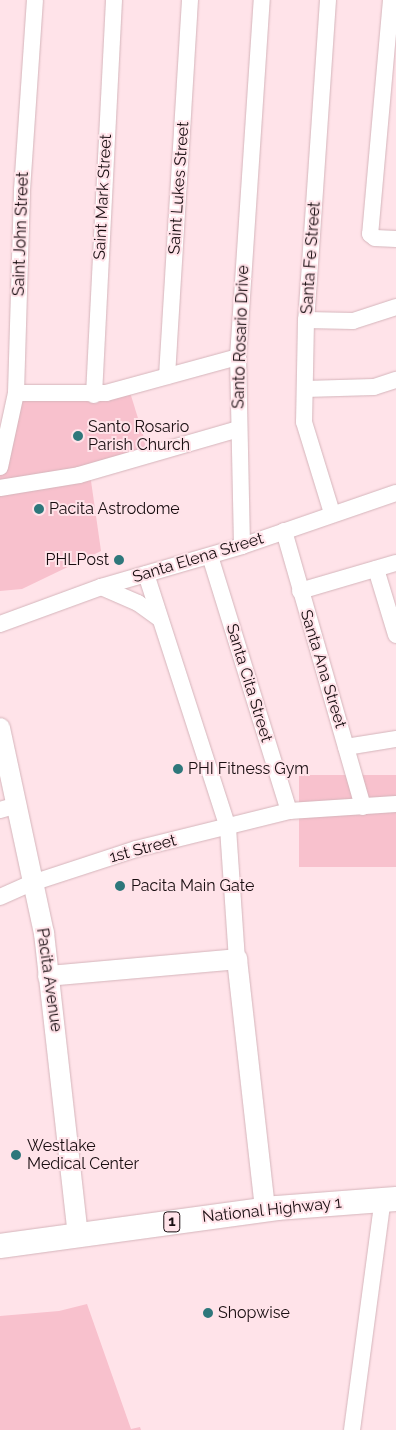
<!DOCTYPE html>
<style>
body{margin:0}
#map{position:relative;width:396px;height:1430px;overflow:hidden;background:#ffe3e9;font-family:Raleway,sans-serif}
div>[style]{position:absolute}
.green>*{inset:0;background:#f8c1cd;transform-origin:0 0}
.roads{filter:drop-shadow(0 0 1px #d5b5bb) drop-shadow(0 0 1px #d5b5bb)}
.minor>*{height:16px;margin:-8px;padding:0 8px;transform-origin:8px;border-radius:8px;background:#fff}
.major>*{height:20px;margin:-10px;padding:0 10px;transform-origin:10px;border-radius:10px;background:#fff}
.highway>*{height:24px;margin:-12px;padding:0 12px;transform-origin:12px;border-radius:12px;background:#fff}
.dots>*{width:14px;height:14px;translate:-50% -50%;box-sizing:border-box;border:2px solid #ffe3e9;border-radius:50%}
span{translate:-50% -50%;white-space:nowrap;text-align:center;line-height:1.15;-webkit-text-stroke:4px #ffe3e9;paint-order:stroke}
.shield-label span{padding:1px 4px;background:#ffe3e9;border:1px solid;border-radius:4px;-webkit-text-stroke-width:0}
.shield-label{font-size:15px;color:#180d10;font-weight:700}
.street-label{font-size:16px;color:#180d10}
.poi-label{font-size:16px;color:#180d10}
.left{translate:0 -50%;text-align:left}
.right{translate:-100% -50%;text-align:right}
</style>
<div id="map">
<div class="green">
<i style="clip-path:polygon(129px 389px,149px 454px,0 487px,0 474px,20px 397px)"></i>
<i style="clip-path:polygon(90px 474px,101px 551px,22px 589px,0 591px,0 488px)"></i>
<i style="left:396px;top:775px;width:92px;height:97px;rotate:90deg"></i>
<i style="clip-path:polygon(87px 1304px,131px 1429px,140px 1427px,141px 1430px,0 1430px,0 1316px,59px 1311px)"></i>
</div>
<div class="roads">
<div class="minor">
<i style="left:328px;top:0;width:321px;rotate:93.9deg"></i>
<i style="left:306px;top:320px;width:102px;rotate:91.1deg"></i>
<i style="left:304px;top:422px;width:95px;rotate:72.9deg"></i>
<i style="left:391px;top:0;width:235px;rotate:95.1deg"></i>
<i style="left:370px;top:234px;width:6px;rotate:39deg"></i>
<i style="left:375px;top:238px;width:21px;rotate:3deg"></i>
<i style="left:306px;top:320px;width:47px;rotate:1.2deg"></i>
<i style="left:353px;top:321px;width:45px;rotate:-18deg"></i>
<i style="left:167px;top:376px;width:377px;rotate:-86.5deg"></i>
<i style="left:305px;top:389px;width:69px;rotate:-1.7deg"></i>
<i style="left:374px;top:387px;width:23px;rotate:-18deg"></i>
<i style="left:16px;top:393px;width:90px"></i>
<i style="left:106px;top:393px;width:137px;rotate:-15.3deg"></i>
<i style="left:94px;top:395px;width:396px;rotate:-87.1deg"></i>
<i style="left:0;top:467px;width:76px;rotate:-77.8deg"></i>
<i style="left:16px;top:393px;width:203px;rotate:-88.3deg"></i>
<i style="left:22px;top:190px;width:190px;rotate:-86.1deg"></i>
<i style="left:0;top:488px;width:80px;rotate:-9.3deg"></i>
<i style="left:79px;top:475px;width:166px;rotate:-16.1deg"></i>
<i style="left:284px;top:531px;width:287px;rotate:74deg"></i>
<i style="left:242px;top:546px;width:189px;rotate:-91.2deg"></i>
<i style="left:238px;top:357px;width:358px;rotate:-86.2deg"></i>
<i style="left:210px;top:556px;width:267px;rotate:72.8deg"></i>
<i style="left:376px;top:569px;width:69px;rotate:73.1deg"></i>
<i style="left:146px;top:574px;width:267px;rotate:72.1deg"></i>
<i style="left:228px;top:828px;width:131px;rotate:86.1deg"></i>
<i style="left:101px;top:587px;width:40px;rotate:23.4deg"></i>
<i style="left:138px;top:603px;width:27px;rotate:36deg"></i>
<i style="left:300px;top:591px;width:100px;rotate:-16.3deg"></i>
<i style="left:0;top:624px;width:108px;rotate:-20.1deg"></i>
<i style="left:101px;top:587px;width:147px;rotate:-16.2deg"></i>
<i style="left:242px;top:546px;width:163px;rotate:-19deg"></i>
<i style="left:346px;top:747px;width:51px;rotate:-9.1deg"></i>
<i style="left:0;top:810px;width:19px;rotate:-16deg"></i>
<i style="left:0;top:897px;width:35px;rotate:-24deg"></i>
<i style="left:32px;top:883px;width:109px;rotate:-18.1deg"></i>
<i style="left:136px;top:849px;width:158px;rotate:-13.9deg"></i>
<i style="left:289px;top:811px;width:107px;rotate:-3.7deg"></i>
<i style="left:352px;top:1430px;width:233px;rotate:-82.4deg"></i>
</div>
<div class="major">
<i style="left:0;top:728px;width:210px;rotate:77.9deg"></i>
<i style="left:44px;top:933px;width:304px;rotate:83.6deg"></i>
<i style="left:48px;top:976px;width:190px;rotate:-5.1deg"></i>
<i style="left:237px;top:959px;width:253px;rotate:83.6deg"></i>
</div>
<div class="highway">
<i style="left:0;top:1246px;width:280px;rotate:-7.8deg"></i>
<i style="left:277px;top:1208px;width:119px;rotate:-4.3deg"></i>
</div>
</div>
<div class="dots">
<i style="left:78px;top:436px;background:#2e777b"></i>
<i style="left:39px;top:509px;background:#2e777b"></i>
<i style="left:119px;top:560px;background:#2e777b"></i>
<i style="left:178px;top:769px;background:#2e777b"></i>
<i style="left:120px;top:886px;background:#2e777b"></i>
<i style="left:16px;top:1155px;background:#2e777b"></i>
<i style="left:208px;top:1313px;background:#2e777b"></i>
</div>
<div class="shield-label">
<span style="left:172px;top:1222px">1</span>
</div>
<div class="street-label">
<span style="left:179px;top:188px;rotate:-86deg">Saint Lukes Street</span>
<span style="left:103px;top:197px;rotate:-87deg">Saint Mark Street</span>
<span style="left:21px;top:234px;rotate:-88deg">Saint John Street</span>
<span style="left:311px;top:258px;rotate:-86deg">Santa Fe Street</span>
<span style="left:241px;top:337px;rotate:-88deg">Santo Rosario Drive</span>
<span style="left:198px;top:558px;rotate:-17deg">Santa Elena Street</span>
<span style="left:323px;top:669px;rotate:73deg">Santa Ana Street</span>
<span style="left:249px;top:683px;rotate:73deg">Santa Cita Street</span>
<span style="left:143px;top:849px;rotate:-15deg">1st Street</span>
<span style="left:49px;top:980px;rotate:82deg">Pacita Avenue</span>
<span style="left:272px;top:1210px;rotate:-6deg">National Highway 1</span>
</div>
<div class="poi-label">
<span class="left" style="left:88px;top:436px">Santo Rosario<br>Parish Church</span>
<span class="left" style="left:49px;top:509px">Pacita Astrodome</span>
<span class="right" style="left:109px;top:560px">PHLPost</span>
<span class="left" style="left:188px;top:769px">PHI Fitness Gym</span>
<span class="left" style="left:131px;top:886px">Pacita Main Gate</span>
<span class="left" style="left:27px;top:1155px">Westlake<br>Medical Center</span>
<span class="left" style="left:218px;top:1313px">Shopwise</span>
</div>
</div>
